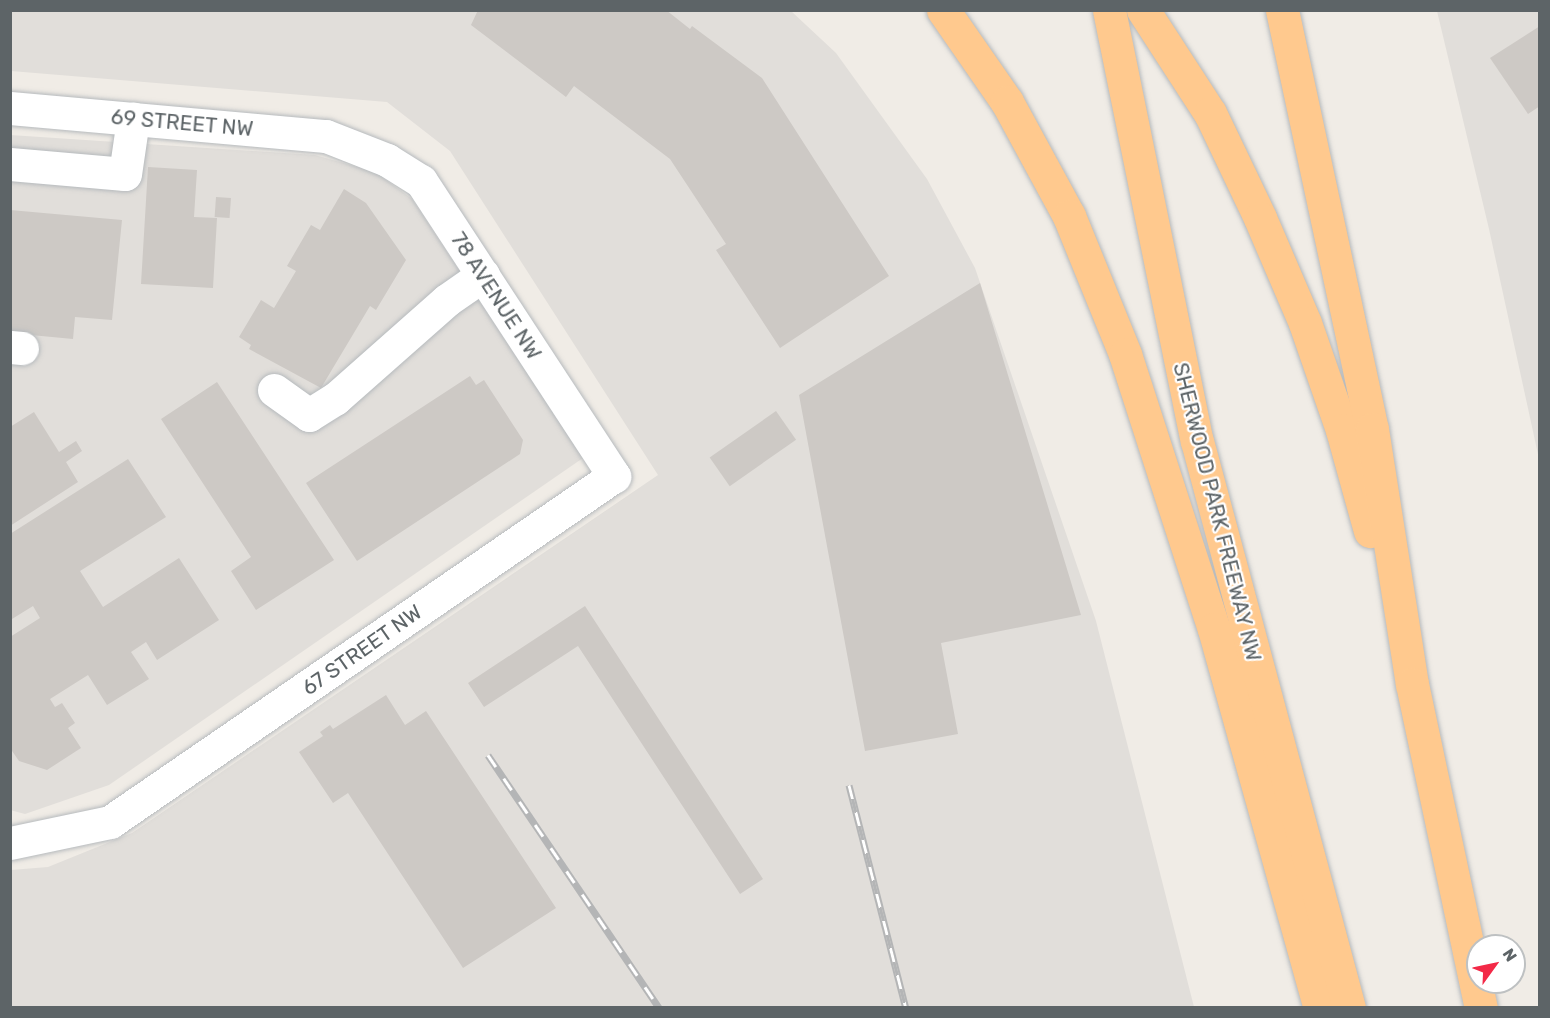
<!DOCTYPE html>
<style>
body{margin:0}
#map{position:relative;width:1550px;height:1018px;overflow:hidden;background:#f0ece6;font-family:Rubik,sans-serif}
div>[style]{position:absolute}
.industrial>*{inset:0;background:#e1deda}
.building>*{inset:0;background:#cdc9c5;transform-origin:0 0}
.roads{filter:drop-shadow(0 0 2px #b6babd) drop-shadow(0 0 2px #b6babd)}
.minor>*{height:33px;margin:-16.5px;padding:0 16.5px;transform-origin:16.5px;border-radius:16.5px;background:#fff}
.highway>*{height:33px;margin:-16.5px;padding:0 16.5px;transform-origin:16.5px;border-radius:16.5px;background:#ffc98e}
.rail>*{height:7px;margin-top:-3.5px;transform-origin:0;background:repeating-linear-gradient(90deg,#fff 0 14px,#b4b5b6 0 28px);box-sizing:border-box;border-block:2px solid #b4b5b6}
span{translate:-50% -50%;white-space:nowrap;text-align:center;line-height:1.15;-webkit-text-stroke:4.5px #fff;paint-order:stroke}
.street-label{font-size:21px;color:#5d6467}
.frame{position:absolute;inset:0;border:12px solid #5d6467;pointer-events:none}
.north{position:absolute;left:1466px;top:934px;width:60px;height:60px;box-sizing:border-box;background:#fff;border:2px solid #bec1c2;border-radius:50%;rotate:57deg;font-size:16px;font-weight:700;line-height:24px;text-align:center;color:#5d6467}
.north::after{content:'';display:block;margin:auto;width:21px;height:27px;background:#f32947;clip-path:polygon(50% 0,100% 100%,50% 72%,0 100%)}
</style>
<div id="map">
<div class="industrial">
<i style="clip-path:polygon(10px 11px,791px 11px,836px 53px,927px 179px,975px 268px,1096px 621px,1194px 1007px,11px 1007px,11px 870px,48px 867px,132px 833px,658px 475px,450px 151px,387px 102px,11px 71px)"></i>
<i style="clip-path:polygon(1437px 11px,1539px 11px,1539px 459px,1489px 229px)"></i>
<i style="clip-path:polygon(10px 135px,315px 155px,375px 172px,412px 199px,583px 458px,109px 785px,25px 814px,10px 810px)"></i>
</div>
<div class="building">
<i style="clip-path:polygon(478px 10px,666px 10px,690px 29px,692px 26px,762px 78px,889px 276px,780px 348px,716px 250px,726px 244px,670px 159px,574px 86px,566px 97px,471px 25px)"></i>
<i style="clip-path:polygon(1540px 26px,1540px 106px,1528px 114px,1490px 58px)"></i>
<i style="clip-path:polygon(148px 167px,197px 170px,194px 217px,217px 218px,213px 288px,141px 284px)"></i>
<i style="clip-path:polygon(344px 189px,366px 203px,406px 260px,376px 310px,370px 306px,321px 388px,249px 349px,251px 345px,239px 337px,261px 300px,274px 308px,296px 271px,287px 266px,311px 225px,320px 230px)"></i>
<i style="left:216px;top:197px;width:15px;height:20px;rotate:4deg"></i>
<i style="clip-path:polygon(10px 210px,122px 220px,112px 320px,75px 317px,73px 339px,10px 333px)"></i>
<i style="clip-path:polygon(980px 283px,1081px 615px,941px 643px,958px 734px,865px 751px,799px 395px)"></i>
<i style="clip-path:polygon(470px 376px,476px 385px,484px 380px,523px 440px,520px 454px,357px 561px,306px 483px)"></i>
<i style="clip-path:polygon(217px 382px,334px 560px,256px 610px,231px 571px,251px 557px,161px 419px)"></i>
<i style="left:776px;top:411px;width:35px;height:81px;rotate:55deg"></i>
<i style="clip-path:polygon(34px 412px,59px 452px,76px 441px,82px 451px,66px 462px,78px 482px,10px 526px,10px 427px)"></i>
<i style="clip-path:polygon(128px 459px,166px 517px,80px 571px,103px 607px,179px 558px,219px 620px,157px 660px,146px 642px,131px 652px,149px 679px,107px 705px,88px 675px,50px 699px,55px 707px,62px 703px,75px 723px,68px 728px,81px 748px,47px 770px,19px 761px,10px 748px,10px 637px,40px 618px,33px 606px,12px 619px,10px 617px,10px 534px)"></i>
<i style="clip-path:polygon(585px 606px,763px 879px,740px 894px,578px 646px,484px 707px,468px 683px)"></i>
<i style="clip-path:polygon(386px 695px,405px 725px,426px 711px,556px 908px,463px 968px,348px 793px,333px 803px,299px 752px,323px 736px,320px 732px,330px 725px,333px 729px)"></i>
</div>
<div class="roads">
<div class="minor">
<i style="left:10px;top:108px;width:317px;rotate:5.1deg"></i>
<i style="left:326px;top:136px;width:66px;rotate:21.5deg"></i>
<i style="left:387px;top:160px;width:40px;rotate:32deg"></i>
<i style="left:421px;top:181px;width:353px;rotate:56.8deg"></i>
<i style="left:614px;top:476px;width:611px;rotate:145.53deg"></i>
<i style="left:110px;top:822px;width:102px;rotate:168.1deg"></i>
<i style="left:10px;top:164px;width:115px;rotate:5deg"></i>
<i style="left:125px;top:174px;width:56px;rotate:-81.7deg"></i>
<i style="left:10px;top:347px;width:12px;rotate:5deg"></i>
<i style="left:274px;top:390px;width:43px;rotate:35.5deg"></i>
<i style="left:309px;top:415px;width:31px;rotate:-32deg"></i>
<i style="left:335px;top:399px;width:149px;rotate:-41.5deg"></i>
<i style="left:447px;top:300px;width:44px;rotate:-34.8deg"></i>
</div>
<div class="highway">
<i style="left:943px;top:10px;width:112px;rotate:55.2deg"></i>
<i style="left:1007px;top:102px;width:130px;rotate:61.5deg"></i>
<i style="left:1069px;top:216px;width:149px;rotate:67.9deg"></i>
<i style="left:1125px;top:354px;width:289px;rotate:72.1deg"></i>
<i style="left:1214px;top:629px;width:394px;rotate:74.4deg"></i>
<i style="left:1109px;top:10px;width:440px;rotate:78.5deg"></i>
<i style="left:1197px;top:441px;width:587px;rotate:74.99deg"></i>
<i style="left:1143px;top:10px;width:123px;rotate:57deg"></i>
<i style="left:1210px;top:113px;width:116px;rotate:64.5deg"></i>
<i style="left:1260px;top:218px;width:114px;rotate:66.8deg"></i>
<i style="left:1305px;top:323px;width:113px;rotate:70.9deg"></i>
<i style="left:1342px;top:430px;width:105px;rotate:74.5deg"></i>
<i style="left:1282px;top:10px;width:429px;rotate:77.9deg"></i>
<i style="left:1372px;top:429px;width:258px;rotate:81.1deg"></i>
<i style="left:1412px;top:684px;width:331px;rotate:78deg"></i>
</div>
</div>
<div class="rail">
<i style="left:488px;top:755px;width:305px;rotate:55.9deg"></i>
<i style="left:849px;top:785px;width:230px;rotate:75.7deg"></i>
</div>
<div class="street-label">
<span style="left:182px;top:123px;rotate:5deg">69 STREET NW</span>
<span style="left:496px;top:296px;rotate:57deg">78 AVENUE NW</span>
<span style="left:1217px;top:512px;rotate:76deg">SHERWOOD PARK FREEWAY NW</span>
<span style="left:362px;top:650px;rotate:-35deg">67 STREET NW</span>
</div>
<div class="frame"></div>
<div class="north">N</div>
</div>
